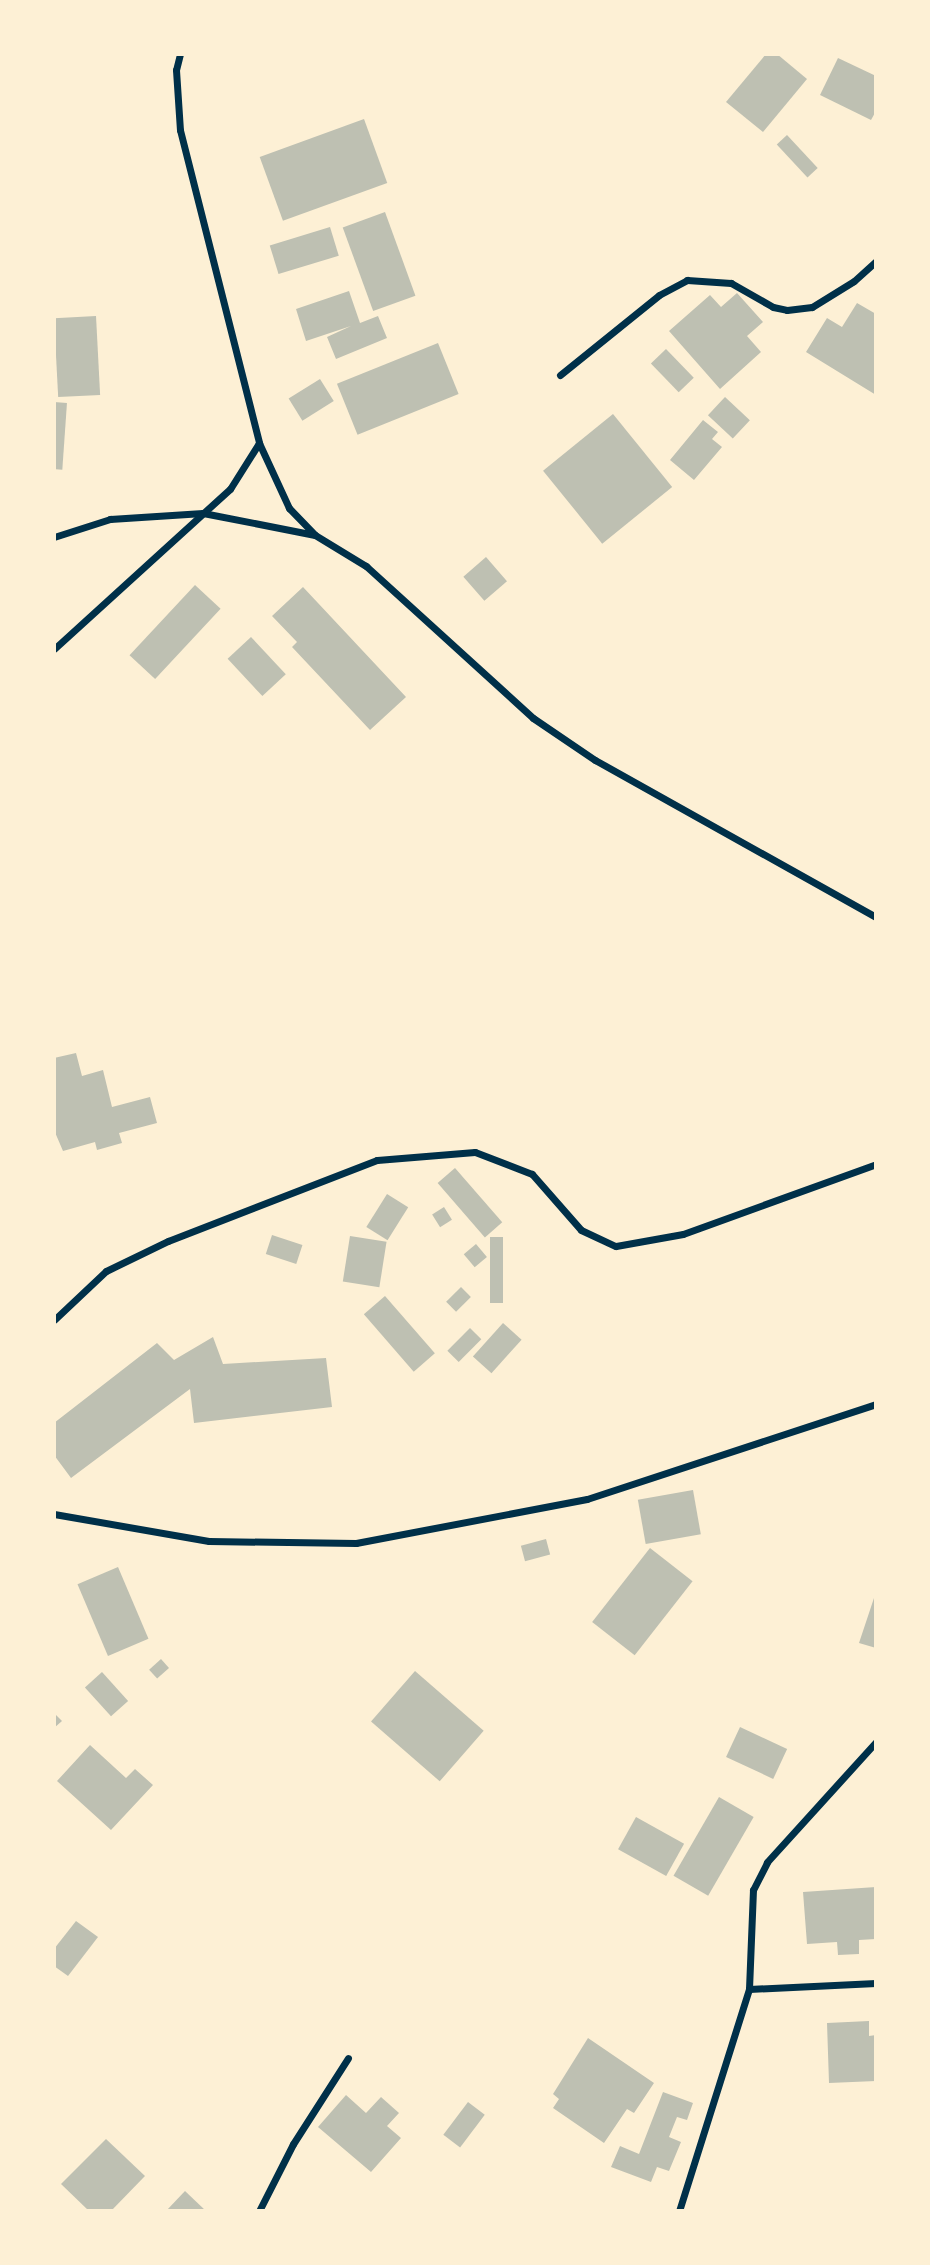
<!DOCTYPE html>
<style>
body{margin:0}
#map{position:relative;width:930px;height:2265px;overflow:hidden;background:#fdf0d5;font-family:Literata,serif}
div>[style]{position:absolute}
.building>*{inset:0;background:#bec0b2;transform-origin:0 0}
.minor>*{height:7px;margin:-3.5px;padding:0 3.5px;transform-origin:3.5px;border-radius:3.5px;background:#003049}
span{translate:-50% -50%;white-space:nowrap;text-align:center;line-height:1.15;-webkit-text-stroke:6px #fdf0d5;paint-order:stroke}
.frame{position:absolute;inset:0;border:56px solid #fdf0d5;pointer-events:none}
</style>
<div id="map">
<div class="building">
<i style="clip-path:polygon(766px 54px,777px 54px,807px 79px,763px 132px,726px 102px)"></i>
<i style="clip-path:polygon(838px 58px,876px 76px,876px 111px,871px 120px,820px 95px)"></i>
<i style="left:364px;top:119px;width:68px;height:111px;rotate:70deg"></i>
<i style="left:787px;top:135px;width:45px;height:14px;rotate:47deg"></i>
<i style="left:385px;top:212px;width:89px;height:45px;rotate:70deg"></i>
<i style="left:330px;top:227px;width:30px;height:63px;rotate:73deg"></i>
<i style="clip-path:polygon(349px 291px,360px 323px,378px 316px,387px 338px,336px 359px,327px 337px,351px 326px,306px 341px,296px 309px)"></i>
<i style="clip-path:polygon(737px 293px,763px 322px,747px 336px,761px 352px,720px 389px,669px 331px,710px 295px,721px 307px)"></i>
<i style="clip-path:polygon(857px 303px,876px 314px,876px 395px,806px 352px,827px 318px,842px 327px)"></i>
<i style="left:96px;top:316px;width:79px;height:42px;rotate:87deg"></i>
<i style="left:438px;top:343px;width:55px;height:109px;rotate:68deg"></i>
<i style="left:666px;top:349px;width:40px;height:21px;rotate:46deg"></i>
<i style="left:320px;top:379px;width:26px;height:37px;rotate:58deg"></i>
<i style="left:725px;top:397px;width:34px;height:25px;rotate:43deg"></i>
<i style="left:54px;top:402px;width:13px;height:67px;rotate:4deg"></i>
<i style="left:613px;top:414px;width:94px;height:90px;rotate:51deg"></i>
<i style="clip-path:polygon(703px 420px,718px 432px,712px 439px,722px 447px,694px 480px,670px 460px)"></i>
<i style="left:486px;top:557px;width:32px;height:30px;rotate:49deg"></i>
<i style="left:195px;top:585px;width:35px;height:96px;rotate:43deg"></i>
<i style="clip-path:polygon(303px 587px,406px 697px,370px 730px,292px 647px,297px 642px,272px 616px)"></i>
<i style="left:251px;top:637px;width:51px;height:32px;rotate:47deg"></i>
<i style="clip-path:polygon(76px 1053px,82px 1076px,103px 1070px,112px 1107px,150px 1097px,157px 1123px,119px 1133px,122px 1143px,97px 1150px,95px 1142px,63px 1151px,54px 1130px,54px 1058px)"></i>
<i style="left:455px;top:1168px;width:72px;height:23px;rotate:49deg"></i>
<i style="left:387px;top:1194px;width:25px;height:39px;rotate:32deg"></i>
<i style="left:444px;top:1207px;width:15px;height:14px;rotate:58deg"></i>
<i style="left:272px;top:1235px;width:32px;height:20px;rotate:18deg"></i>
<i style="left:350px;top:1236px;width:37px;height:46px;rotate:9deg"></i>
<i style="left:490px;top:1237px;width:13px;height:66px"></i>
<i style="left:476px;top:1244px;width:17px;height:16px;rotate:50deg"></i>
<i style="left:461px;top:1287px;width:14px;height:21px;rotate:45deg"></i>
<i style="left:385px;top:1296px;width:76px;height:28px;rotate:49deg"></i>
<i style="left:503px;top:1323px;width:25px;height:45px;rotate:42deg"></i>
<i style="left:470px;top:1328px;width:16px;height:32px;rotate:45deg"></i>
<i style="clip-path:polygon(213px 1337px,223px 1364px,326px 1358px,332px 1407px,194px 1423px,190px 1389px,71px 1478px,54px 1455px,54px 1423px,157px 1343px,174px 1360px)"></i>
<i style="left:693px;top:1490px;width:45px;height:56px;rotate:80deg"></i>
<i style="left:546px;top:1539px;width:16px;height:26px;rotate:75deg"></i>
<i style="left:650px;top:1548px;width:54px;height:94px;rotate:38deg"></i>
<i style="left:118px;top:1567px;width:78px;height:44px;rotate:67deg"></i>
<i style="clip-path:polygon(875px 1595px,876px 1595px,876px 1648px,859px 1643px)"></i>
<i style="left:161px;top:1659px;width:12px;height:16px;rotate:48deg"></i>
<i style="left:415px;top:1671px;width:91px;height:67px;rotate:41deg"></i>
<i style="left:102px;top:1672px;width:39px;height:23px;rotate:48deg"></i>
<i style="clip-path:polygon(54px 1713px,62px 1721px,54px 1728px)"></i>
<i style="left:740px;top:1727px;width:52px;height:33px;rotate:25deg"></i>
<i style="clip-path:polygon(90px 1745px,126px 1778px,135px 1769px,153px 1785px,111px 1830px,57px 1781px)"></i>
<i style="left:719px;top:1797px;width:40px;height:91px;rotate:30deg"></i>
<i style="left:636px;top:1817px;width:55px;height:37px;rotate:29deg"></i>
<i style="clip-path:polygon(876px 1887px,876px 1939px,859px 1940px,859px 1954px,838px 1955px,837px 1942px,807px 1944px,803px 1892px)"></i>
<i style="clip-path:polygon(76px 1921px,98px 1937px,68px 1976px,54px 1966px,54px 1949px)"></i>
<i style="clip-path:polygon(869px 2021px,869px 2036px,876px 2035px,876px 2081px,829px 2083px,827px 2023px)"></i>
<i style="clip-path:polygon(588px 2038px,654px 2083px,634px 2113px,627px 2109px,604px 2143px,553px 2108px,559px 2099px,553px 2094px)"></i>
<i style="clip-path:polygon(663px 2092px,693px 2103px,687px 2120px,677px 2117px,669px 2137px,681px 2142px,669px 2171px,657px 2167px,651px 2182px,611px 2167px,620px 2146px,639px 2154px)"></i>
<i style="clip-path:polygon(346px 2095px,366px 2113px,381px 2097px,399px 2113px,387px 2126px,401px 2138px,371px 2172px,318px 2127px)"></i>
<i style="left:468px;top:2102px;width:21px;height:41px;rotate:37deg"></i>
<i style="clip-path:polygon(106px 2139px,145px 2176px,111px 2211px,89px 2211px,61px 2184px)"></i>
<i style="clip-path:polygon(185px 2191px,206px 2211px,166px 2211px)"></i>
</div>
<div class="minor">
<i style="left:180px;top:54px;width:16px;rotate:104deg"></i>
<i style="left:176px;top:70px;width:60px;rotate:86.2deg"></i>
<i style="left:180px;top:130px;width:323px;rotate:75.8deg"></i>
<i style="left:259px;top:443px;width:72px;rotate:65.2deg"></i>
<i style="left:289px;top:508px;width:36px;rotate:46deg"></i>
<i style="left:560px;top:375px;width:127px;rotate:-38.9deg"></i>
<i style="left:659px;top:295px;width:32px;rotate:-28deg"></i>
<i style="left:687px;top:280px;width:44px;rotate:3.9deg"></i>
<i style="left:731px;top:283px;width:48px;rotate:29.7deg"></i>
<i style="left:773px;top:307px;width:14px;rotate:12deg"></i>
<i style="left:787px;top:310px;width:25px;rotate:-7deg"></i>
<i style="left:812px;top:307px;width:49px;rotate:-31.8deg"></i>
<i style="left:854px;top:281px;width:30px;rotate:-42deg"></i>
<i style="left:54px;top:537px;width:59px;rotate:-17.8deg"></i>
<i style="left:110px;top:519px;width:93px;rotate:-3.7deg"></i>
<i style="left:203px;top:513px;width:114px;rotate:11.1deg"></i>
<i style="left:315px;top:535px;width:60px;rotate:31.3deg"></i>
<i style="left:366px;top:566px;width:226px;rotate:42.3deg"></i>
<i style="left:533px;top:718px;width:75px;rotate:34.1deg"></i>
<i style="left:595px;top:760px;width:322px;rotate:29.2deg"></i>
<i style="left:54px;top:649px;width:238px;rotate:-42.3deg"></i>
<i style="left:230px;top:489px;width:54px;rotate:-57.8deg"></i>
<i style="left:54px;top:1320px;width:71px;rotate:-43.3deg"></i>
<i style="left:106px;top:1271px;width:69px;rotate:-25.8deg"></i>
<i style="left:168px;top:1241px;width:224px;rotate:-21.2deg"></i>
<i style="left:377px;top:1160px;width:98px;rotate:-4.7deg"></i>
<i style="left:475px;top:1152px;width:61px;rotate:21.1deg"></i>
<i style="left:532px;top:1174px;width:74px;rotate:48.8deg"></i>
<i style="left:581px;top:1230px;width:38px;rotate:25deg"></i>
<i style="left:616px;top:1246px;width:68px;rotate:-10.2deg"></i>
<i style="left:683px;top:1234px;width:205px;rotate:-19.9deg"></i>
<i style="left:54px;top:1514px;width:157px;rotate:9.9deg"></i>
<i style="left:209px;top:1541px;width:147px;rotate:0.8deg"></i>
<i style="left:356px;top:1543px;width:235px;rotate:-10.8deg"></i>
<i style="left:587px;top:1499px;width:304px;rotate:-18.2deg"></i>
<i style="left:749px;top:1989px;width:127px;rotate:-2.7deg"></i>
<i style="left:259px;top:2211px;width:75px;rotate:-63.1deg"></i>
<i style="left:293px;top:2144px;width:102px;rotate:-57.4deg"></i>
<i style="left:679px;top:2211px;width:233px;rotate:-72.5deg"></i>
<i style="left:749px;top:1989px;width:99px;rotate:-87.7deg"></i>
<i style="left:753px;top:1890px;width:31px;rotate:-63deg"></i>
<i style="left:767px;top:1862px;width:162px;rotate:-47.8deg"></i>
</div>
<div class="frame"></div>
</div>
